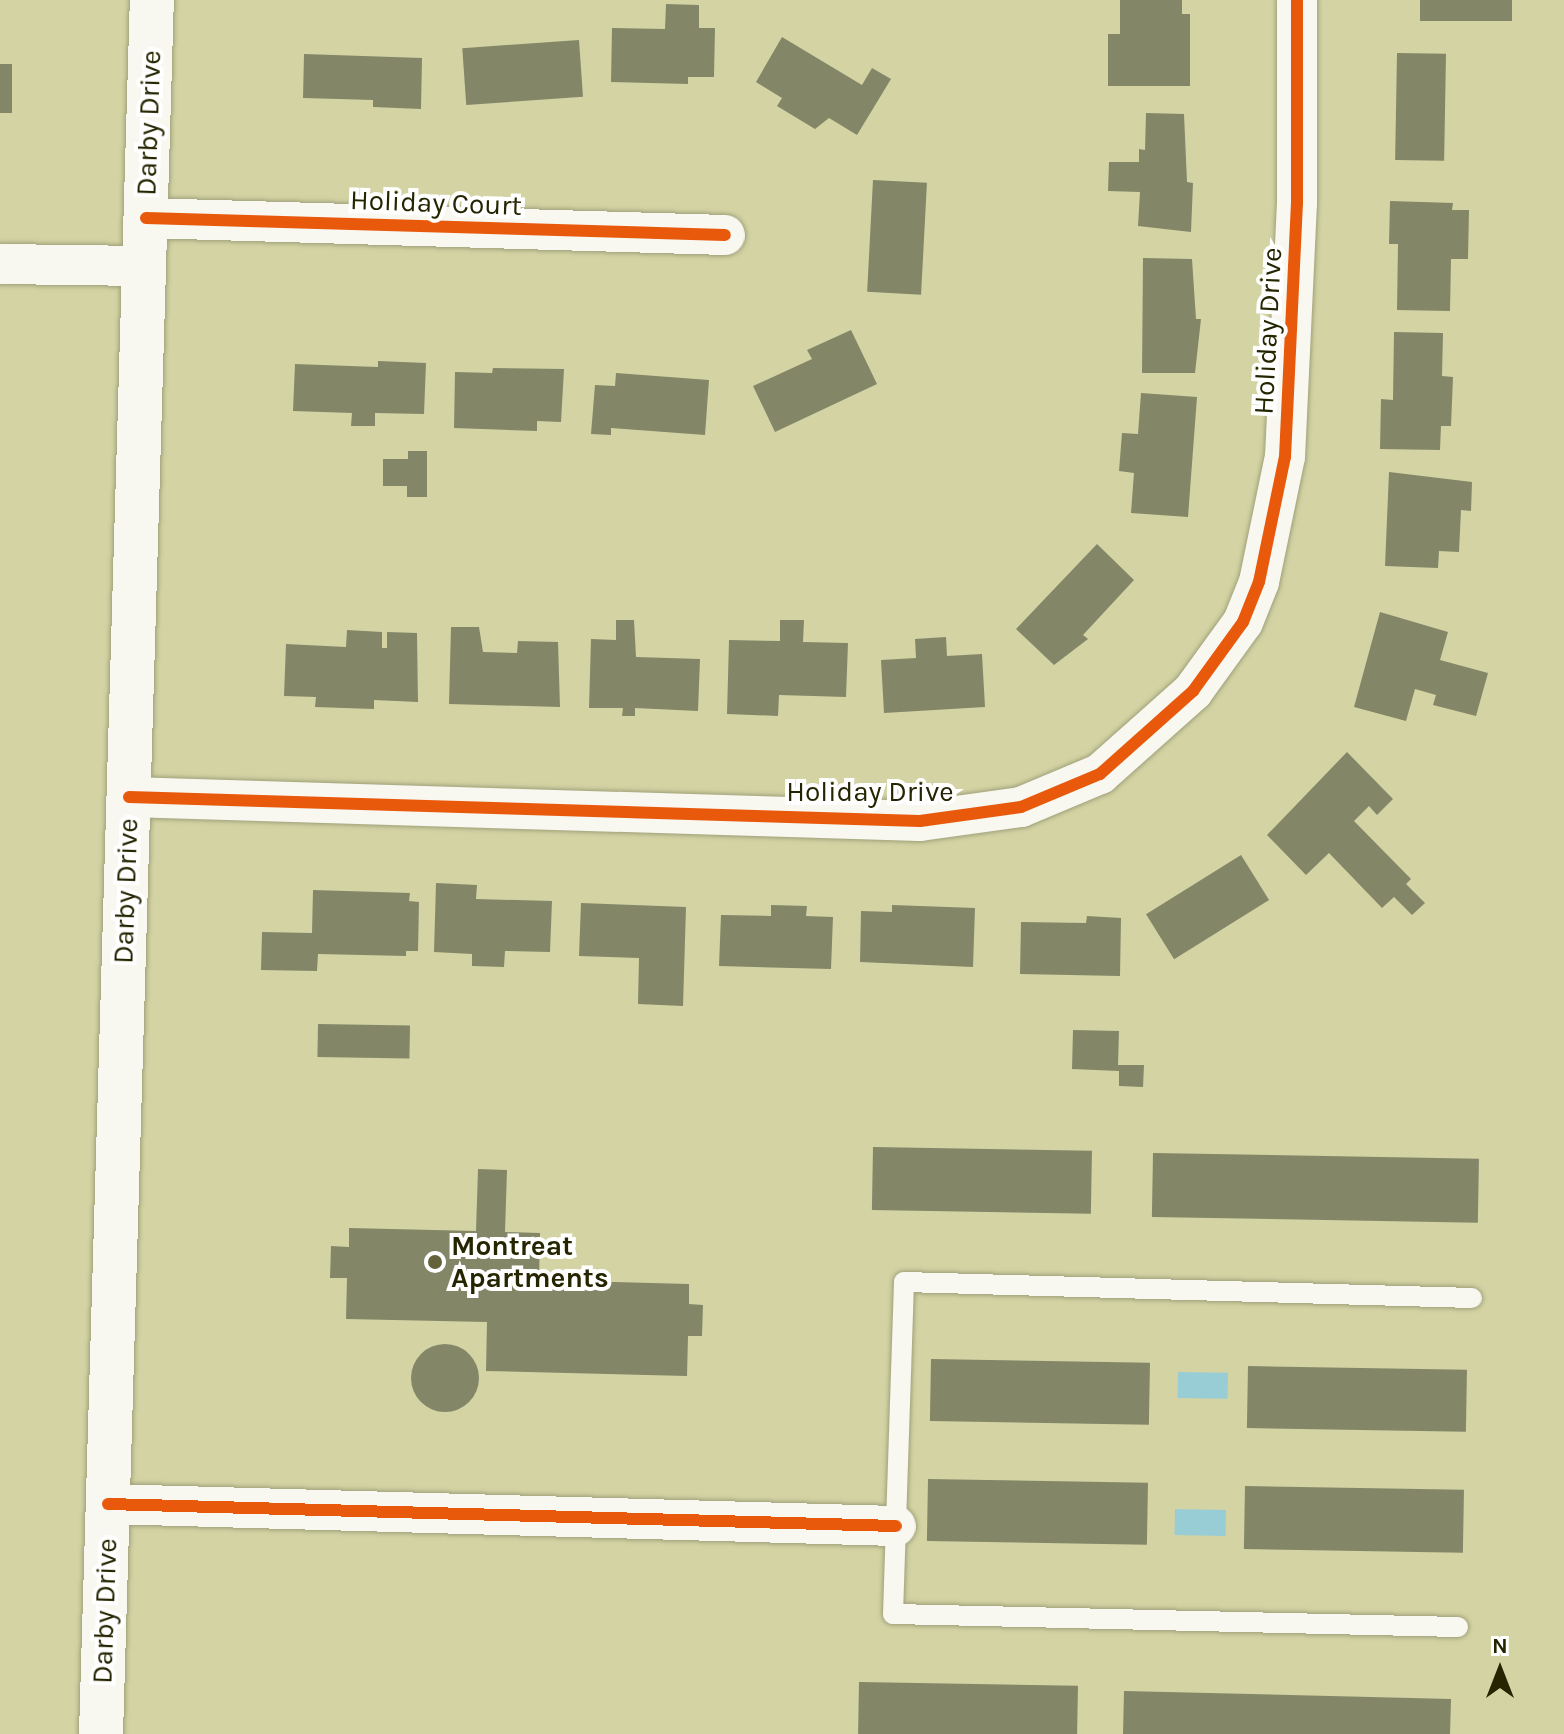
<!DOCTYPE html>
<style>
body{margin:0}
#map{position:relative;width:1564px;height:1734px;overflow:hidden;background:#d3d3a4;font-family:Karla,sans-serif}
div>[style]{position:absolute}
.water>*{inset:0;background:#99cdd6;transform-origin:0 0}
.building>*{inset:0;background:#838767;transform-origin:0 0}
.round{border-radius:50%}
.roads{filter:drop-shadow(0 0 2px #a1a17b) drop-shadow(0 0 2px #a1a17b)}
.lane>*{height:20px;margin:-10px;padding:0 10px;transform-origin:10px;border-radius:10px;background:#f8f8f1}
.street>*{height:40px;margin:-20px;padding:0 20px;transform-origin:20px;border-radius:20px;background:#f8f8f1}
.secondary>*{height:44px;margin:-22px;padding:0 22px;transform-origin:22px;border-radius:22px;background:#f8f8f1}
.cycleway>*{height:12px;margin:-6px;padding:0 6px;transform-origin:6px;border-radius:6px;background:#e8590c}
.dots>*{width:22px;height:22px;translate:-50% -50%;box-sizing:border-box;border:4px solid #fff;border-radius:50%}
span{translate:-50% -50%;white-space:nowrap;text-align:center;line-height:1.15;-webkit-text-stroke:8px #fff;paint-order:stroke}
.street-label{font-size:28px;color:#262501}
.poi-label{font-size:28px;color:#262501;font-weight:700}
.left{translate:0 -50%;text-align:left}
.north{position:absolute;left:1460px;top:1630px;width:80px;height:80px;-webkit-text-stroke:6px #fff;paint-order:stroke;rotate:0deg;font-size:22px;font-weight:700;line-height:32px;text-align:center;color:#262501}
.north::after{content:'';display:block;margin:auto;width:28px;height:36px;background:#262501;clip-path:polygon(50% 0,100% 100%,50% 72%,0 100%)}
</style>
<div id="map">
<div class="water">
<i style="left:1178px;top:1372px;width:50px;height:26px;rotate:1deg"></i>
<i style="left:1175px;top:1509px;width:51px;height:26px;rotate:1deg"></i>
</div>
<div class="building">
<i style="clip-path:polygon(1120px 0,1182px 0,1182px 14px,1190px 14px,1190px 86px,1108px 86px,1108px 34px,1120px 34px)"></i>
<i style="left:1420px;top:0;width:92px;height:21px"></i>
<i style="clip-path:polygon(666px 4px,699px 5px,699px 28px,715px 28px,714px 77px,688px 77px,688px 84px,611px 82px,612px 28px,665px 29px)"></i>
<i style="clip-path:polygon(782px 37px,862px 85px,872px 68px,891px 79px,857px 135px,829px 118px,815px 129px,777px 106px,782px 98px,756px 82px)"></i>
<i style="left:579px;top:40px;width:57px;height:117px;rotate:86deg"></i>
<i style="left:1397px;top:53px;width:49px;height:107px;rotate:1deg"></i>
<i style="clip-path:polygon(304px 54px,422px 58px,421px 109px,373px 107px,373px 100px,303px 98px)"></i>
<i style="left:0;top:64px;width:12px;height:49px"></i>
<i style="clip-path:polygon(1146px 113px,1184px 114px,1187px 182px,1193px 183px,1191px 232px,1138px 226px,1140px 192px,1108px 191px,1109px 162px,1139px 162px,1139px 149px,1145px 150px)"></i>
<i style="left:873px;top:180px;width:54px;height:112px;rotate:3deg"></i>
<i style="clip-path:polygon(1390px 201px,1453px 203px,1452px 210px,1469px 210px,1468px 259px,1451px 259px,1450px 311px,1397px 310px,1398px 244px,1389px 244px)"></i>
<i style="clip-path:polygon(1143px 258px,1192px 259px,1196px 319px,1201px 319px,1195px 373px,1142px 373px)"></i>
<i style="clip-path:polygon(851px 330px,877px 384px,775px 432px,753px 386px,812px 359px,807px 350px)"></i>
<i style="clip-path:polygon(1394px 332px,1443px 333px,1442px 376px,1453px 377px,1451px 426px,1441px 426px,1440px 450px,1380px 449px,1381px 399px,1393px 400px)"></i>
<i style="clip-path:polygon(378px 361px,426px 363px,424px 414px,375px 413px,375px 426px,351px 426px,352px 413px,293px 411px,295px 364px,378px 367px)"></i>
<i style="clip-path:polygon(493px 368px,564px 369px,561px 422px,537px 421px,537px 431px,454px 428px,455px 372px,492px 373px)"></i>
<i style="clip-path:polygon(616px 373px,709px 380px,705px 435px,611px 428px,611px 435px,591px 434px,595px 385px,615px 386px)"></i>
<i style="clip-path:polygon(1141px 393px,1197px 397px,1188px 517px,1131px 513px,1134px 473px,1119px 471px,1122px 433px,1138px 434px)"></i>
<i style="clip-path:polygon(408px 451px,427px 451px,427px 497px,407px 497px,407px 486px,383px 486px,383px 459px,408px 459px)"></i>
<i style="clip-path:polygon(1389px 472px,1472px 482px,1471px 511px,1461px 510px,1459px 552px,1439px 551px,1438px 568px,1385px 566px)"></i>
<i style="clip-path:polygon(1097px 544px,1134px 580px,1083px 635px,1088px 639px,1054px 665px,1016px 629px)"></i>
<i style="clip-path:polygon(1380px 612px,1448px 632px,1440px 660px,1488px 673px,1476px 716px,1433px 705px,1436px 695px,1415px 689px,1406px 721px,1354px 707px)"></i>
<i style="clip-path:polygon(616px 620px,634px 620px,636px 657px,700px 659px,698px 711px,635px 708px,635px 716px,622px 716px,623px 708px,589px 708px,591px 639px,616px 640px)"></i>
<i style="clip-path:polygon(780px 620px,804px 620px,803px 642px,848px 643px,846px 697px,779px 695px,778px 716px,727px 714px,729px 640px,780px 641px)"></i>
<i style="clip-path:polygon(451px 627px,479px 627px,483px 652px,517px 653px,518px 641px,558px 642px,560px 707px,449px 704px)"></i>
<i style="clip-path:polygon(347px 630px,382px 632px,382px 648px,387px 648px,387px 632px,417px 633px,418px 702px,374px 700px,374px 709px,315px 707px,316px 697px,284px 696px,286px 644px,346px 647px)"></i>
<i style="clip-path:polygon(946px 637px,947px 656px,982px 654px,985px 707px,884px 713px,881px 660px,916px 658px,915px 639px)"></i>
<i style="clip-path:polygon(1347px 752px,1393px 799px,1377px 815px,1369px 806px,1354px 821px,1411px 879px,1406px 884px,1425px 903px,1412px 915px,1394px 897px,1382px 908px,1329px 853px,1306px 875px,1267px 835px)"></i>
<i style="left:1241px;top:855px;width:53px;height:112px;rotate:58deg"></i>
<i style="clip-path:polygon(436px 883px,477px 885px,476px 899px,552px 901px,550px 952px,505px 951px,504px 967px,472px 966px,472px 954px,434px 952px)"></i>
<i style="clip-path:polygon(313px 890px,410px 893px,409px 901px,419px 902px,418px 951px,406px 951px,406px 956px,318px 954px,317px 971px,261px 970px,262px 932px,312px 933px)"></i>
<i style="clip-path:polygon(581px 903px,686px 907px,683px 1006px,638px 1004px,639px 958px,579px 956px)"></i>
<i style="clip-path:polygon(771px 905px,807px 906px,806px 916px,833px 917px,831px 969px,719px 966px,721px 915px,771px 916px)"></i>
<i style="clip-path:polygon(892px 905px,975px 908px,973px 967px,860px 962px,861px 911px,892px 912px)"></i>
<i style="clip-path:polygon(1087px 916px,1121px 918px,1120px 976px,1020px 974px,1021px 922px,1086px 923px)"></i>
<i style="left:318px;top:1024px;width:92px;height:33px;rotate:1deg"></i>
<i style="clip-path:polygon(1073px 1030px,1119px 1031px,1118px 1065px,1144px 1065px,1143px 1087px,1119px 1086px,1119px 1071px,1072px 1069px)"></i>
<i style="left:873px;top:1147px;width:219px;height:63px;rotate:1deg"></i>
<i style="left:1153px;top:1153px;width:326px;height:64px;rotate:1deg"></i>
<i style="clip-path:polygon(478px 1169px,507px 1170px,505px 1232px,540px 1233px,539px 1280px,689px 1284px,689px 1304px,703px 1305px,702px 1336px,688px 1336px,687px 1376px,486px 1371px,487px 1322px,346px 1319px,347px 1278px,330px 1278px,331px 1246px,349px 1247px,349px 1228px,476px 1231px)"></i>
<i class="round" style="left:411px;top:1344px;width:68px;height:68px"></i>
<i style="left:931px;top:1359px;width:219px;height:62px;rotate:1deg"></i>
<i style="left:1248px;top:1366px;width:219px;height:62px;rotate:1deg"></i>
<i style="left:928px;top:1479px;width:220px;height:62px;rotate:1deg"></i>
<i style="left:1245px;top:1486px;width:219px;height:63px;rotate:1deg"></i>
<i style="left:859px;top:1682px;width:219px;height:52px;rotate:1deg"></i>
<i style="clip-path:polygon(1124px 1691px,1451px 1699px,1450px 1734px,1123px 1734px)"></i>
</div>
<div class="roads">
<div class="lane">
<i style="left:1458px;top:1627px;width:565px;rotate:-178.68deg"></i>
<i style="left:893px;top:1614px;width:332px;rotate:-88.1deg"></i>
<i style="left:904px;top:1282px;width:568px;rotate:1.61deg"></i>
</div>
<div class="street">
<i style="left:146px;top:218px;width:579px;rotate:1.68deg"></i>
<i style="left:0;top:264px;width:145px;rotate:0.8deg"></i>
<i style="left:129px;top:797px;width:791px;rotate:1.74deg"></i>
<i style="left:920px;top:821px;width:102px;rotate:-7.9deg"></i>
<i style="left:1021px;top:807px;width:86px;rotate:-22.7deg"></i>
<i style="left:1100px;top:774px;width:125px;rotate:-41.7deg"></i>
<i style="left:1193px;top:691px;width:85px;rotate:-54.1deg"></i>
<i style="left:1243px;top:622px;width:43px;rotate:-68.2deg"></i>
<i style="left:1259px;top:582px;width:128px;rotate:-78.3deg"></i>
<i style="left:1285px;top:457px;width:254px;rotate:-87.3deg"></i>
<i style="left:1297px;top:203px;width:203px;rotate:-90deg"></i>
<i style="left:108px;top:1504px;width:788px;rotate:1.6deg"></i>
</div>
<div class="secondary">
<i style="left:101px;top:1734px;width:1735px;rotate:-88.32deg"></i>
</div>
</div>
<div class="cycleway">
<i style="left:146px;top:218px;width:579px;rotate:1.68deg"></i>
<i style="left:129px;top:797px;width:791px;rotate:1.74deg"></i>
<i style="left:920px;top:821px;width:102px;rotate:-7.9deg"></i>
<i style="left:1021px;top:807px;width:86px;rotate:-22.7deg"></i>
<i style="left:1100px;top:774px;width:125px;rotate:-41.7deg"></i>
<i style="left:1193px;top:691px;width:85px;rotate:-54.1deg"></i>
<i style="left:1243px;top:622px;width:43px;rotate:-68.2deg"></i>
<i style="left:1259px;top:582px;width:128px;rotate:-78.3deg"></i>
<i style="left:1285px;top:457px;width:254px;rotate:-87.3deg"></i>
<i style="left:1297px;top:203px;width:203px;rotate:-90deg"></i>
<i style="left:108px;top:1504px;width:788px;rotate:1.6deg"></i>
</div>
<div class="dots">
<i style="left:435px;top:1262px;background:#63623a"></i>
</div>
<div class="street-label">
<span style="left:149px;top:123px;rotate:-88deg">Darby Drive</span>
<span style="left:436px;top:203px;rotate:2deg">Holiday Court</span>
<span style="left:1268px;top:331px;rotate:-87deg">Holiday Drive</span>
<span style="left:870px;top:792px">Holiday Drive</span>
<span style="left:126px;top:891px;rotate:-88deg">Darby Drive</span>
<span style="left:105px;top:1611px;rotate:-88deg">Darby Drive</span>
</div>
<div class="poi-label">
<span class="left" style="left:451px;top:1262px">Montreat<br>Apartments</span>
</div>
<div class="north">N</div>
</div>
